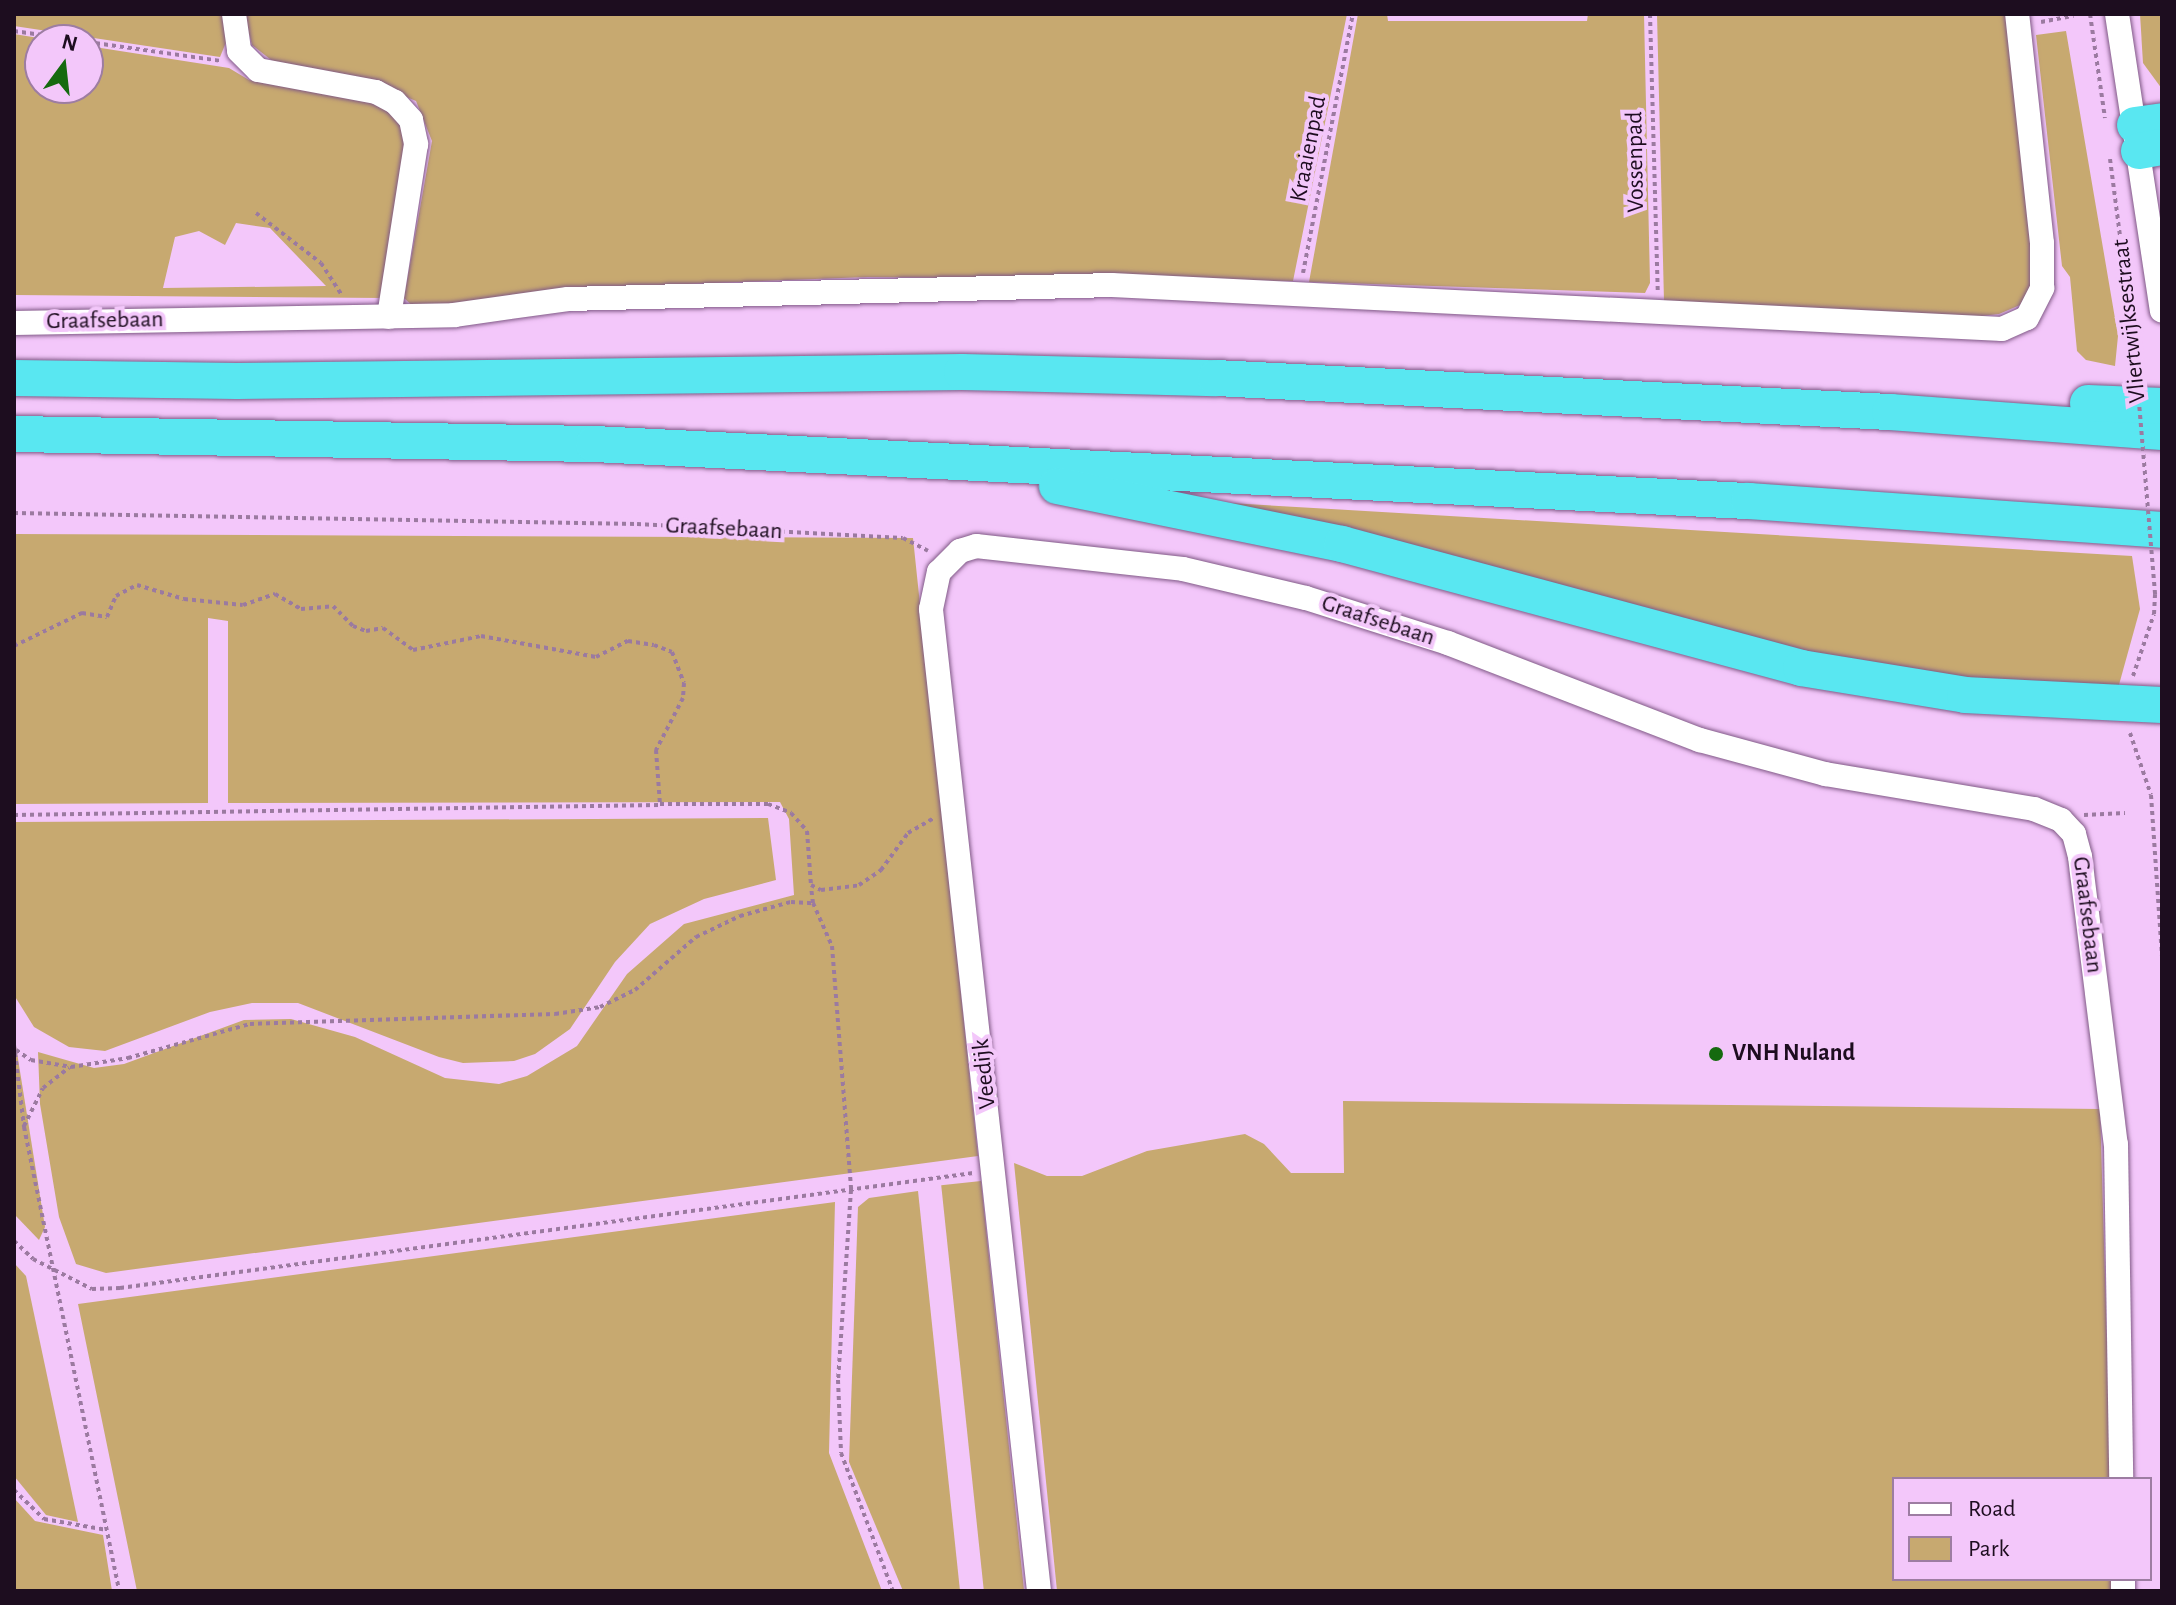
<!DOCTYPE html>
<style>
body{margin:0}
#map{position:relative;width:2176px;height:1605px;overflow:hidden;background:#f3c7fa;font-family:"Alegreya Sans",sans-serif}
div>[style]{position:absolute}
.green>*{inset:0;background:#c7a970;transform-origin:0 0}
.path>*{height:4px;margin-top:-2px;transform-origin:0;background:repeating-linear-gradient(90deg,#9b7aa0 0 4px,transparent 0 8px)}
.roads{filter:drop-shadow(0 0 2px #805986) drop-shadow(0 0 2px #805986)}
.minor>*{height:24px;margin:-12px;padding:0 12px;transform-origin:12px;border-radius:12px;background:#fff}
.highway>*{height:36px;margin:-18px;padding:0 18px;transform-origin:18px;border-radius:18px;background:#59e7f1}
.path-bridge>*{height:4px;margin-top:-2px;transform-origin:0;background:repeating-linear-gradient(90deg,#9b7aa0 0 4px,transparent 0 8px)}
.dots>*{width:22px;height:22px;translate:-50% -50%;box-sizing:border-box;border:4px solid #f3c7fa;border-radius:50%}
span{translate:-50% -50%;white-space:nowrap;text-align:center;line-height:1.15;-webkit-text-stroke:8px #f3c7fa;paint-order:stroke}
.street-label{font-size:24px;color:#1d0d1f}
.poi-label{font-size:24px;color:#1d0d1f;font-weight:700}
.left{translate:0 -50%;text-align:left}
.frame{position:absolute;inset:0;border:16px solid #1d0d1f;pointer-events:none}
.legend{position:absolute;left:1892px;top:1477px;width:260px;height:104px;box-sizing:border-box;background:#f3c7fa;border:2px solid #9d7da2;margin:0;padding:10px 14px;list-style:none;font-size:24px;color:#1d0d1f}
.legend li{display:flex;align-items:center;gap:16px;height:40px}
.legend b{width:40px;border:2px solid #9d7da2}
.north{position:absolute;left:24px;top:24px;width:80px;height:80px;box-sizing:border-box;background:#f3c7fa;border:2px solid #9d7da2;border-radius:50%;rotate:15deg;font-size:22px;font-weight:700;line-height:32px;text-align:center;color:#1d0d1f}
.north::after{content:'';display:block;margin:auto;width:28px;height:36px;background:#156a0f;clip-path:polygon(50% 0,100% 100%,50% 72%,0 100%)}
</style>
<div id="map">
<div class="green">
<i style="clip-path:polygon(14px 14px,225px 14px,227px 40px,220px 57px,14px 26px)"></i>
<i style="clip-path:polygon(244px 14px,1347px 14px,1293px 281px,868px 277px,611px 287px,417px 310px,404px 298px,432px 141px,416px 101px,378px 85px,275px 63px,252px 45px)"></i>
<i style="clip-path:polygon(1358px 14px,1387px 14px,1388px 21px,1587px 21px,1588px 14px,1644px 14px,1650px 283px,1645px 293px,1309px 282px)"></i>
<i style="clip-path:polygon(1657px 14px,2008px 14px,2035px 283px,2020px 305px,1999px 314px,1964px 318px,1664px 301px)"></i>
<i style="clip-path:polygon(2140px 14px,2162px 14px,2162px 89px,2143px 63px)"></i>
<i style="clip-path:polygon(2066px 31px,2118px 336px,2115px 366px,2086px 360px,2077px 351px,2070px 277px,2062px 266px,2036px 35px)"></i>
<i style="clip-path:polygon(evenodd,14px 34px,51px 40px,40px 40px,40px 88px,88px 88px,88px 46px,229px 68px,249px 80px,374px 102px,395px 114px,412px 144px,384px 298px,14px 295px,14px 34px,236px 223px,270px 228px,326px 286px,163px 288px,175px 237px,199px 231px,225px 245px,236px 223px)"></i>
<i style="clip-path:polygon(1195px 501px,2132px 556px,2140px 609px,2117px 692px,1966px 680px,1803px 653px)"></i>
<i style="clip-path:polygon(14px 534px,913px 538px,978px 1156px,106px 1273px,76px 1264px,59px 1217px,40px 1104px,38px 1052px,94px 1068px,124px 1064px,244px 1020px,291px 1019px,355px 1037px,445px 1078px,499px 1084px,527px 1076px,577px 1046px,627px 974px,684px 924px,794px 895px,789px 819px,780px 802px,228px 803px,228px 621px,208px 618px,208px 803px,14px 804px)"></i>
<i style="clip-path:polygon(768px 818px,776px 880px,704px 899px,650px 924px,615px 962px,570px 1029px,535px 1054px,514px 1061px,463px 1063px,439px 1057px,298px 1003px,252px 1003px,210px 1012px,105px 1051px,69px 1047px,34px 1027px,14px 995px,14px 822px)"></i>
<i style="clip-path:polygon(14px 1034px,45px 1227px,39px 1240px,14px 1214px)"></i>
<i style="clip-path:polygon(1343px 1101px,2100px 1109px,2111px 1479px,1894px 1479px,1894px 1579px,2115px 1579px,2115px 1591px,1057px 1591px,1014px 1163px,1047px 1176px,1082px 1176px,1147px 1151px,1245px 1134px,1264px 1144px,1291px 1173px,1344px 1173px)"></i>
<i style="left:981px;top:1181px;width:412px;height:40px;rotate:84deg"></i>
<i style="clip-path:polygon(918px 1191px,960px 1591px,903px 1591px,849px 1462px,858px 1207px,869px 1198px)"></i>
<i style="clip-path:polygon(835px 1202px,829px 1453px,882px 1591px,137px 1591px,78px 1304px)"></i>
<i style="clip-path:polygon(14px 1263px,26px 1276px,78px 1522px,46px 1515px,14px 1476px)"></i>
<i style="clip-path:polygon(14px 1498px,35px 1521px,103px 1535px,112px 1591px,14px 1591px)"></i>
</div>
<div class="path">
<i style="left:1650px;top:14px;width:278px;rotate:88.4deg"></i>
<i style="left:2090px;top:14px;width:105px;rotate:81.8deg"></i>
<i style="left:2041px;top:22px;width:33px;rotate:-11deg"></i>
<i style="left:14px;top:31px;width:63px;rotate:8.3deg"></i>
<i style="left:88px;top:42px;width:134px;rotate:8.1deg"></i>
<i style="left:2110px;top:159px;width:186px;rotate:82.6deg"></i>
<i style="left:256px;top:213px;width:82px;rotate:37.6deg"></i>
<i style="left:321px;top:263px;width:38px;rotate:57deg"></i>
<i style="left:1303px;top:273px;width:264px;rotate:-79.1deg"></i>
<i style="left:14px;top:513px;width:623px;rotate:1.01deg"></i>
<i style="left:637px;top:524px;width:266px;rotate:3deg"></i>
<i style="left:903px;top:538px;width:28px;rotate:27deg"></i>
<i style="left:14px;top:646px;width:76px;rotate:-25.9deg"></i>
<i style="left:82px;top:613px;width:25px;rotate:9deg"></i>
<i style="left:107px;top:617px;width:23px;rotate:-67deg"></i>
<i style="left:116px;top:596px;width:24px;rotate:-28deg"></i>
<i style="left:137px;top:585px;width:49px;rotate:16.6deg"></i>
<i style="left:184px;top:599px;width:59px;rotate:5.8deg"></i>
<i style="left:243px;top:605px;width:34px;rotate:-19deg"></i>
<i style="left:275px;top:594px;width:30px;rotate:30deg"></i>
<i style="left:301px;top:609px;width:32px;rotate:-5deg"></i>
<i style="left:333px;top:606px;width:28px;rotate:45deg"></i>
<i style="left:353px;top:626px;width:14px;rotate:21deg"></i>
<i style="left:366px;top:631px;width:17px;rotate:-10deg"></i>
<i style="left:383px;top:628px;width:37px;rotate:36deg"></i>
<i style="left:413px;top:650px;width:69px;rotate:-11.6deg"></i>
<i style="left:481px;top:636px;width:117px;rotate:10.3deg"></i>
<i style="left:596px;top:657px;width:36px;rotate:-27deg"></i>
<i style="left:628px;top:641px;width:26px;rotate:9deg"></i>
<i style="left:654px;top:645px;width:19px;rotate:21deg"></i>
<i style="left:672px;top:652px;width:33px;rotate:69deg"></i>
<i style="left:684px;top:683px;width:15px;rotate:94deg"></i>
<i style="left:683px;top:698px;width:59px;rotate:117.4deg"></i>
<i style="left:656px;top:750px;width:54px;rotate:85.8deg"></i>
<i style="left:660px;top:804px;width:108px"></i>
<i style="left:768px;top:804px;width:25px;rotate:21deg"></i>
<i style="left:791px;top:813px;width:24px;rotate:48deg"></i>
<i style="left:807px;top:831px;width:54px;rotate:85.8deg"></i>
<i style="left:811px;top:885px;width:11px;rotate:27deg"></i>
<i style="left:821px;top:890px;width:38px;rotate:-7deg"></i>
<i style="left:859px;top:885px;width:27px;rotate:-34deg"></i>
<i style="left:881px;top:870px;width:46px;rotate:-53.9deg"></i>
<i style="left:908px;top:833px;width:30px;rotate:-30deg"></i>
<i style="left:2133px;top:676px;width:65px;rotate:-71.3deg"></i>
<i style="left:2154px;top:614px;width:20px;rotate:-87deg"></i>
<i style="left:2130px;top:733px;width:65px;rotate:71.3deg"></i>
<i style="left:2151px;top:795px;width:162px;rotate:86.1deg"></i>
<i style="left:14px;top:815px;width:646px;rotate:-0.89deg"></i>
<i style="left:2084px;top:815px;width:41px;rotate:-2.8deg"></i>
<i style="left:813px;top:903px;width:47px;rotate:66.2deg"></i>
<i style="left:832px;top:946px;width:245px;rotate:85.5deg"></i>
<i style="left:851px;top:1190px;width:190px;rotate:93.9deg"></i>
<i style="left:838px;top:1380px;width:73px;rotate:87.6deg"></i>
<i style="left:841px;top:1453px;width:147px;rotate:69.4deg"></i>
<i style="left:14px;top:1045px;width:83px;rotate:83deg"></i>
<i style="left:24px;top:1127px;width:474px;rotate:78.4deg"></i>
<i style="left:16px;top:1050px;width:18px;rotate:34deg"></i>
<i style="left:31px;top:1060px;width:41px;rotate:9.9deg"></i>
<i style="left:71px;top:1067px;width:58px;rotate:-9deg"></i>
<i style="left:128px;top:1058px;width:127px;rotate:-15.6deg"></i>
<i style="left:250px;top:1024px;width:305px;rotate:-1.9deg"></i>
<i style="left:555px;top:1014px;width:46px;rotate:-8.8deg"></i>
<i style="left:600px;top:1007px;width:39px;rotate:-26deg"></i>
<i style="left:635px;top:990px;width:81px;rotate:-41deg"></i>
<i style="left:696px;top:937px;width:49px;rotate:-25.5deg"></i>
<i style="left:740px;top:916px;width:53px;rotate:-15.4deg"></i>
<i style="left:791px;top:902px;width:22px;rotate:3deg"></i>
<i style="left:813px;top:903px;width:16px;rotate:-97deg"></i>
<i style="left:24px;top:1126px;width:42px;rotate:-63.4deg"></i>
<i style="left:43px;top:1088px;width:33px;rotate:-38deg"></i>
<i style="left:14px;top:1241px;width:26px;rotate:43deg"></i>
<i style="left:33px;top:1259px;width:66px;rotate:27deg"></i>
<i style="left:92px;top:1289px;width:28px;rotate:-2deg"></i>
<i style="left:120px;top:1288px;width:861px;rotate:-7.68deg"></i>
<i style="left:14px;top:1490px;width:42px;rotate:44deg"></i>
<i style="left:44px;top:1519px;width:64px;rotate:9.9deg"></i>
</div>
<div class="roads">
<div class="minor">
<i style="left:234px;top:14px;width:37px;rotate:82deg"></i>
<i style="left:239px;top:51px;width:27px;rotate:45deg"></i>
<i style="left:258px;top:70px;width:120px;rotate:10.6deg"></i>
<i style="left:376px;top:92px;width:21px;rotate:28deg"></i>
<i style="left:395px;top:102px;width:24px;rotate:48deg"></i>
<i style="left:411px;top:120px;width:25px;rotate:78deg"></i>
<i style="left:416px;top:144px;width:175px;rotate:98.9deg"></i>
<i style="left:2117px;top:14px;width:300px;rotate:81.4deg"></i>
<i style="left:14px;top:323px;width:440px;rotate:-1deg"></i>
<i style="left:454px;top:315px;width:115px;rotate:-8deg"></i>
<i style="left:568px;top:299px;width:544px;rotate:-1.47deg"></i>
<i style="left:1112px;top:285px;width:891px;rotate:2.83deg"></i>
<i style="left:2002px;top:329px;width:27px;rotate:-24deg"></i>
<i style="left:2027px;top:318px;width:34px;rotate:-63deg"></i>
<i style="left:2042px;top:288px;width:45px;rotate:-90deg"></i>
<i style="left:2042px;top:243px;width:230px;rotate:-96.2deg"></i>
<i style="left:2123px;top:1579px;width:12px;rotate:90deg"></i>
<i style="left:1039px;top:1591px;width:988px;rotate:-96.28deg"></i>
<i style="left:931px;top:609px;width:38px;rotate:-78deg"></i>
<i style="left:939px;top:572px;width:30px;rotate:-45deg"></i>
<i style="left:960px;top:551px;width:17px;rotate:-17deg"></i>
<i style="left:976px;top:546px;width:208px;rotate:6.3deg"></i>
<i style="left:1183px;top:569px;width:126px;rotate:13.3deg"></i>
<i style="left:1306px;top:598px;width:149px;rotate:17.6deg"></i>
<i style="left:1448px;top:643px;width:270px;rotate:21.1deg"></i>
<i style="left:1700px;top:740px;width:130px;rotate:15.2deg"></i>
<i style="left:1825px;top:774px;width:212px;rotate:9.5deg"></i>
<i style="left:2034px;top:809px;width:29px;rotate:22deg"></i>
<i style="left:2061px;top:820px;width:19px;rotate:47deg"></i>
<i style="left:2074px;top:834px;width:24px;rotate:75deg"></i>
<i style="left:2080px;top:857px;width:289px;rotate:82.9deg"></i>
<i style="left:2116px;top:1144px;width:335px;rotate:89.1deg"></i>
</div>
<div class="highway">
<i style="left:2135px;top:125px;width:27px;rotate:-8deg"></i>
<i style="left:2139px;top:151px;width:23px;rotate:-10deg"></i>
<i style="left:14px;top:378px;width:223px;rotate:0.8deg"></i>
<i style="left:237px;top:381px;width:725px;rotate:-0.71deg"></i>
<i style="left:962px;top:372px;width:254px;rotate:1.4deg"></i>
<i style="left:1216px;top:378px;width:675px;rotate:2.89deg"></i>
<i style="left:1890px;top:412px;width:273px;rotate:4.2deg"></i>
<i style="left:2088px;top:403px;width:74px;rotate:2.3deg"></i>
<i style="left:14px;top:434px;width:580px;rotate:0.99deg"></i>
<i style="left:594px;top:444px;width:1156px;rotate:2.83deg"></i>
<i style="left:1749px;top:501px;width:414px;rotate:4deg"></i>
<i style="left:1057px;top:486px;width:291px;rotate:11.5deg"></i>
<i style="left:1342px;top:544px;width:475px;rotate:15.1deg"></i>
<i style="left:1801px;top:668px;width:166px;rotate:9.3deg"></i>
<i style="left:1965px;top:695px;width:197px;rotate:2.9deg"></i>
</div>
</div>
<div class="path-bridge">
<i style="left:2134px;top:343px;width:252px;rotate:85.2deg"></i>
</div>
<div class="dots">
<i style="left:1716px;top:1054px;background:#156a0f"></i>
</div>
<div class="street-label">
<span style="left:1309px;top:149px;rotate:-79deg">Kraaienpad</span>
<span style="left:1636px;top:162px;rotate:-91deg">Vossenpad</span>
<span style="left:105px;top:321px;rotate:-1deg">Graafsebaan</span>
<span style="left:2130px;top:321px;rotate:-96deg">Vliertwijksestraat</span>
<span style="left:724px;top:529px;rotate:3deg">Graafsebaan</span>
<span style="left:1378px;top:621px;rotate:18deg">Graafsebaan</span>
<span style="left:2087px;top:915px;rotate:83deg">Graafsebaan</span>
<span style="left:985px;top:1074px;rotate:-96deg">Veedijk</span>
</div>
<div class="poi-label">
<span class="left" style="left:1732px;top:1054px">VNH Nuland</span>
</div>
<div class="frame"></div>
<ul class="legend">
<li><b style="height:10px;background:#fff"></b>Road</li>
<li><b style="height:22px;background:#c7a970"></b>Park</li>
</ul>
<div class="north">N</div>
</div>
